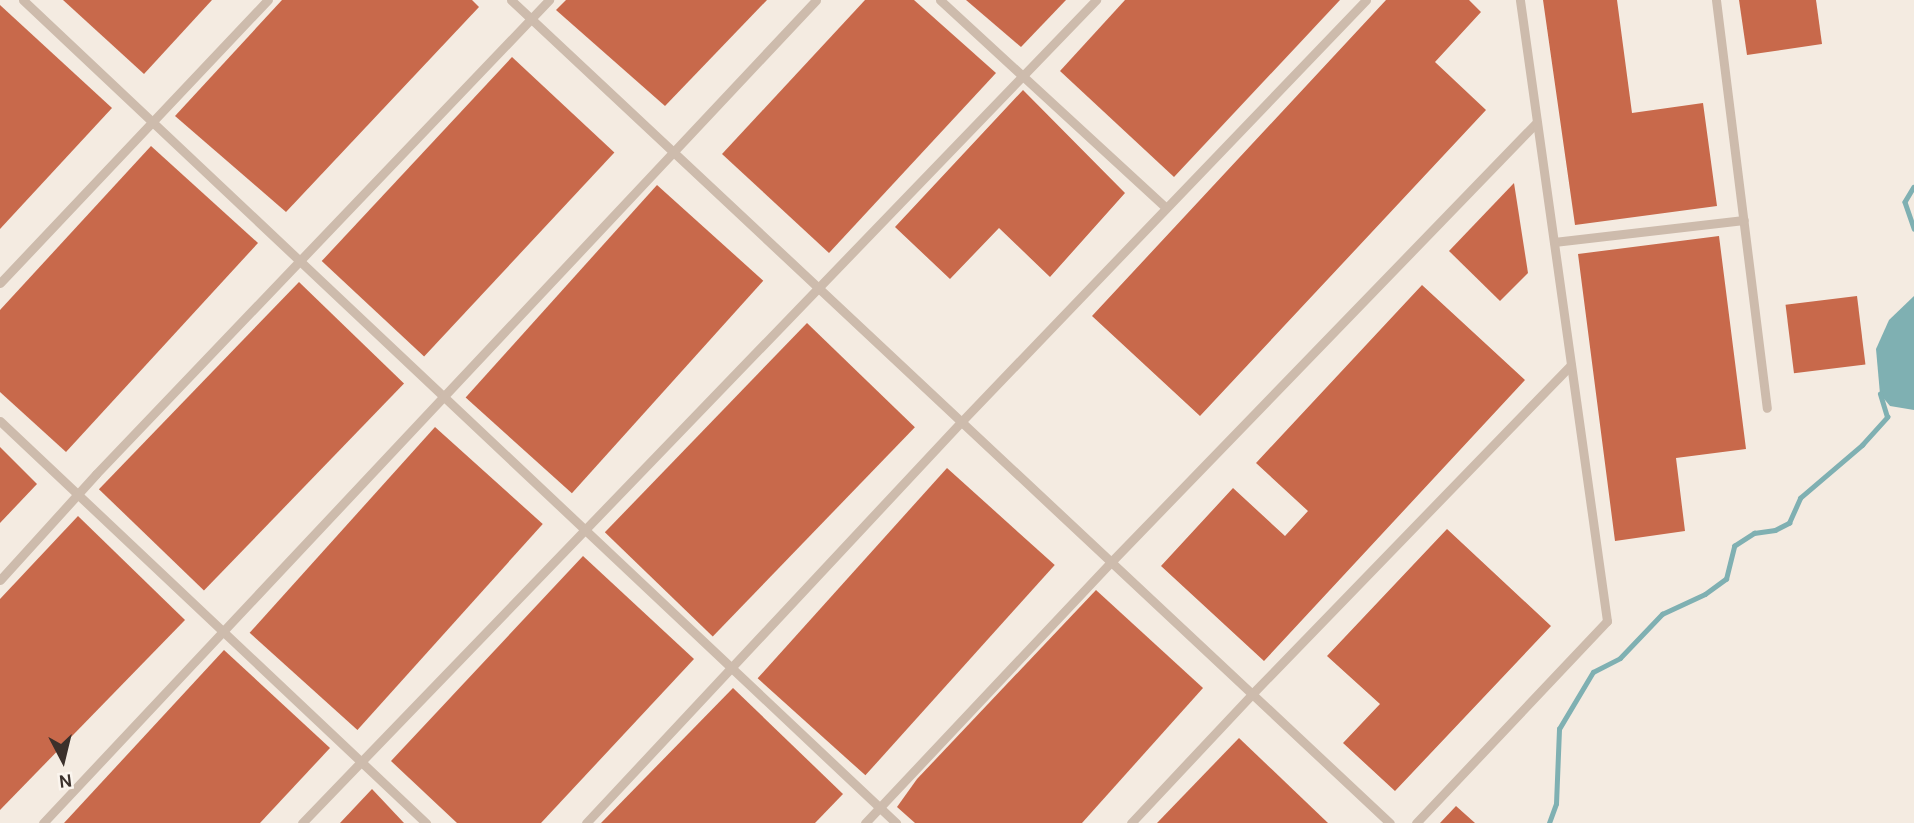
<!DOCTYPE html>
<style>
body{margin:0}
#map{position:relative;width:1914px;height:823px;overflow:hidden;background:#f4ebe1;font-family:Karla,sans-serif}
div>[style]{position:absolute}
.water>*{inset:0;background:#7fb0b2}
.stream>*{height:4.5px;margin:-2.25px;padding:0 2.25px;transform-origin:2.25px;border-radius:2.25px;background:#7fb0b2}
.building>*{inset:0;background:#c8694b;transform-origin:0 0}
.service>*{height:9px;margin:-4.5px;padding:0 4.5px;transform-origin:4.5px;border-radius:4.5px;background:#cdbbac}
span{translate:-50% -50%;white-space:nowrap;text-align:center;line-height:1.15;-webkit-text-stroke:5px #fbf5ee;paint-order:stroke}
.north{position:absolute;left:28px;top:725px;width:70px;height:70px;-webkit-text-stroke:5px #fbf5ee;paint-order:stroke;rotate:173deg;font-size:19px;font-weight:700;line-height:28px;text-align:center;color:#3b302b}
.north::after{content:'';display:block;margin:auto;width:24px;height:32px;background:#3b302b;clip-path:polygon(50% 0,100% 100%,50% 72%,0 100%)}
</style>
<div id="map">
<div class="water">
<i style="clip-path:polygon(1914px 296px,1914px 410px,1890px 406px,1880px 394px,1876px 349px,1889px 320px)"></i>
</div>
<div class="stream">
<i style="left:1914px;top:187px;width:17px;rotate:121deg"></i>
<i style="left:1905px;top:202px;width:28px;rotate:71deg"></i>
<i style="left:1549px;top:823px;width:20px;rotate:-70deg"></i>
<i style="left:1556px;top:804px;width:75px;rotate:-87.7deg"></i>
<i style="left:1559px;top:729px;width:66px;rotate:-59.2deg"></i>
<i style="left:1593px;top:672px;width:30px;rotate:-27deg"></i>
<i style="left:1620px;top:658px;width:61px;rotate:-46.3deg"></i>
<i style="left:1662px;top:614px;width:47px;rotate:-24.9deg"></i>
<i style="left:1705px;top:594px;width:26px;rotate:-36deg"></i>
<i style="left:1726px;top:579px;width:34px;rotate:-76deg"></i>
<i style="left:1734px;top:546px;width:24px;rotate:-33deg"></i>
<i style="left:1754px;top:533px;width:21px;rotate:-8deg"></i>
<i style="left:1775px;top:530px;width:16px;rotate:-27deg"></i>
<i style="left:1789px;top:523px;width:27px;rotate:-66deg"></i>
<i style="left:1800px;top:498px;width:82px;rotate:-40.5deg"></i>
<i style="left:1862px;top:445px;width:38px;rotate:-48deg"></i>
<i style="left:1887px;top:417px;width:24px;rotate:-107deg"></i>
</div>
<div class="building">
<i style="clip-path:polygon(63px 0,212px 0,144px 74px)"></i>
<i style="clip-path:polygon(282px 0,472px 0,479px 7px,286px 212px,175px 116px)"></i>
<i style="clip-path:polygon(566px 0,767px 0,665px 106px,556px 10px)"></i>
<i style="clip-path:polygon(865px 0,914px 0,996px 73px,829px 253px,722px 154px)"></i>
<i style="clip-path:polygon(966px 0,1066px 0,1021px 47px)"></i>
<i style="clip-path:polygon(1125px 0,1340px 0,1174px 177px,1060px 71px)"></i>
<i style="clip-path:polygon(1386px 0,1469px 0,1481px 12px,1435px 62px,1486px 110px,1200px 416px,1092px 316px)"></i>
<i style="clip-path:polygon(1543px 0,1617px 0,1632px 113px,1703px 103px,1717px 206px,1575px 225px)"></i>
<i style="clip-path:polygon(1739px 0,1816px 0,1822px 44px,1747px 55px)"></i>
<i style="clip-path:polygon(0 5px,112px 108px,0 229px)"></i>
<i style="left:512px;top:57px;width:140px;height:279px;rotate:43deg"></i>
<i style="clip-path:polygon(1023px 90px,1125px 193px,1050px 277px,999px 228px,950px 279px,895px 227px)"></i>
<i style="clip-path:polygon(151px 146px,258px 243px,66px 452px,0 392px,0 310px)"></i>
<i style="clip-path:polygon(1514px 183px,1528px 273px,1500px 301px,1449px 251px)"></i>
<i style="left:657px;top:185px;width:143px;height:286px;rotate:42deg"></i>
<i style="clip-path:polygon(1719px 236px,1746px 449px,1676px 458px,1685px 531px,1615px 541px,1578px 254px)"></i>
<i style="left:299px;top:282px;width:146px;height:288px;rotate:44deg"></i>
<i style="clip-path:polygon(1422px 285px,1525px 380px,1264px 661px,1161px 566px,1233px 488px,1285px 536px,1308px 511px,1256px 463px)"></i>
<i style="left:1857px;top:296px;width:69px;height:72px;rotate:83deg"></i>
<i style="left:807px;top:323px;width:150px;height:291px;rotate:44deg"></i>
<i style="left:435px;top:427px;width:145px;height:277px;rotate:42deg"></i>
<i style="clip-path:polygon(0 447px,37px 484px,0 523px)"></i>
<i style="left:947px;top:468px;width:145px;height:283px;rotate:42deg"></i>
<i style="clip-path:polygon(78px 516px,185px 620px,0 810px,0 599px)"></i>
<i style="clip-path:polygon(1447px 529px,1551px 626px,1395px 791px,1343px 743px,1380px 704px,1327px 656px)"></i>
<i style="clip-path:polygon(583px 556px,694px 659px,541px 823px,457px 823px,391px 761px)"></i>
<i style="clip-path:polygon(1096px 590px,1203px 688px,1082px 823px,915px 823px,897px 807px,917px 779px)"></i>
<i style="clip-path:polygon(224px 650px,330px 748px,260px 823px,64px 823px)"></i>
<i style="clip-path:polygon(733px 688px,843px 794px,815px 823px,601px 823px)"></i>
<i style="clip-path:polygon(1239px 738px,1328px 823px,1157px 823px)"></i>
<i style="clip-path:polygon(372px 789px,404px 823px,340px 823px)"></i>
<i style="clip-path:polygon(1456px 806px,1475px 823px,1440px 823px)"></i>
</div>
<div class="service">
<i style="left:23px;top:0;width:1200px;rotate:43.31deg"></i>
<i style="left:511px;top:0;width:1204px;rotate:43.12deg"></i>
<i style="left:940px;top:0;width:307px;rotate:42.6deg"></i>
<i style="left:1716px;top:0;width:411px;rotate:82.9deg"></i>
<i style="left:1554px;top:242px;width:191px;rotate:-6.6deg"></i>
<i style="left:0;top:283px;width:390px;rotate:-46.6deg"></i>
<i style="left:0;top:421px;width:586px;rotate:43.34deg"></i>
<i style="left:0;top:580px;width:143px;rotate:-47.8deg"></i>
<i style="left:96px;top:474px;width:656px;rotate:-46.3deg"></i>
<i style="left:43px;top:823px;width:1129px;rotate:-46.79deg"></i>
<i style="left:302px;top:823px;width:1144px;rotate:-46.03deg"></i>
<i style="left:586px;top:823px;width:549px;rotate:-46.92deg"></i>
<i style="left:961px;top:422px;width:585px;rotate:-46.18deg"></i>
<i style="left:865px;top:823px;width:359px;rotate:-46.7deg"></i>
<i style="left:1111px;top:562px;width:612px;rotate:-45.93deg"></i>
<i style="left:1131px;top:823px;width:177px;rotate:-46.8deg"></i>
<i style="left:1252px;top:694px;width:458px;rotate:-45.9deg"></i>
<i style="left:1416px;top:823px;width:278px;rotate:-46.6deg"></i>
<i style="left:1607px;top:621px;width:627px;rotate:-97.98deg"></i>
</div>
<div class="north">N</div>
</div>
